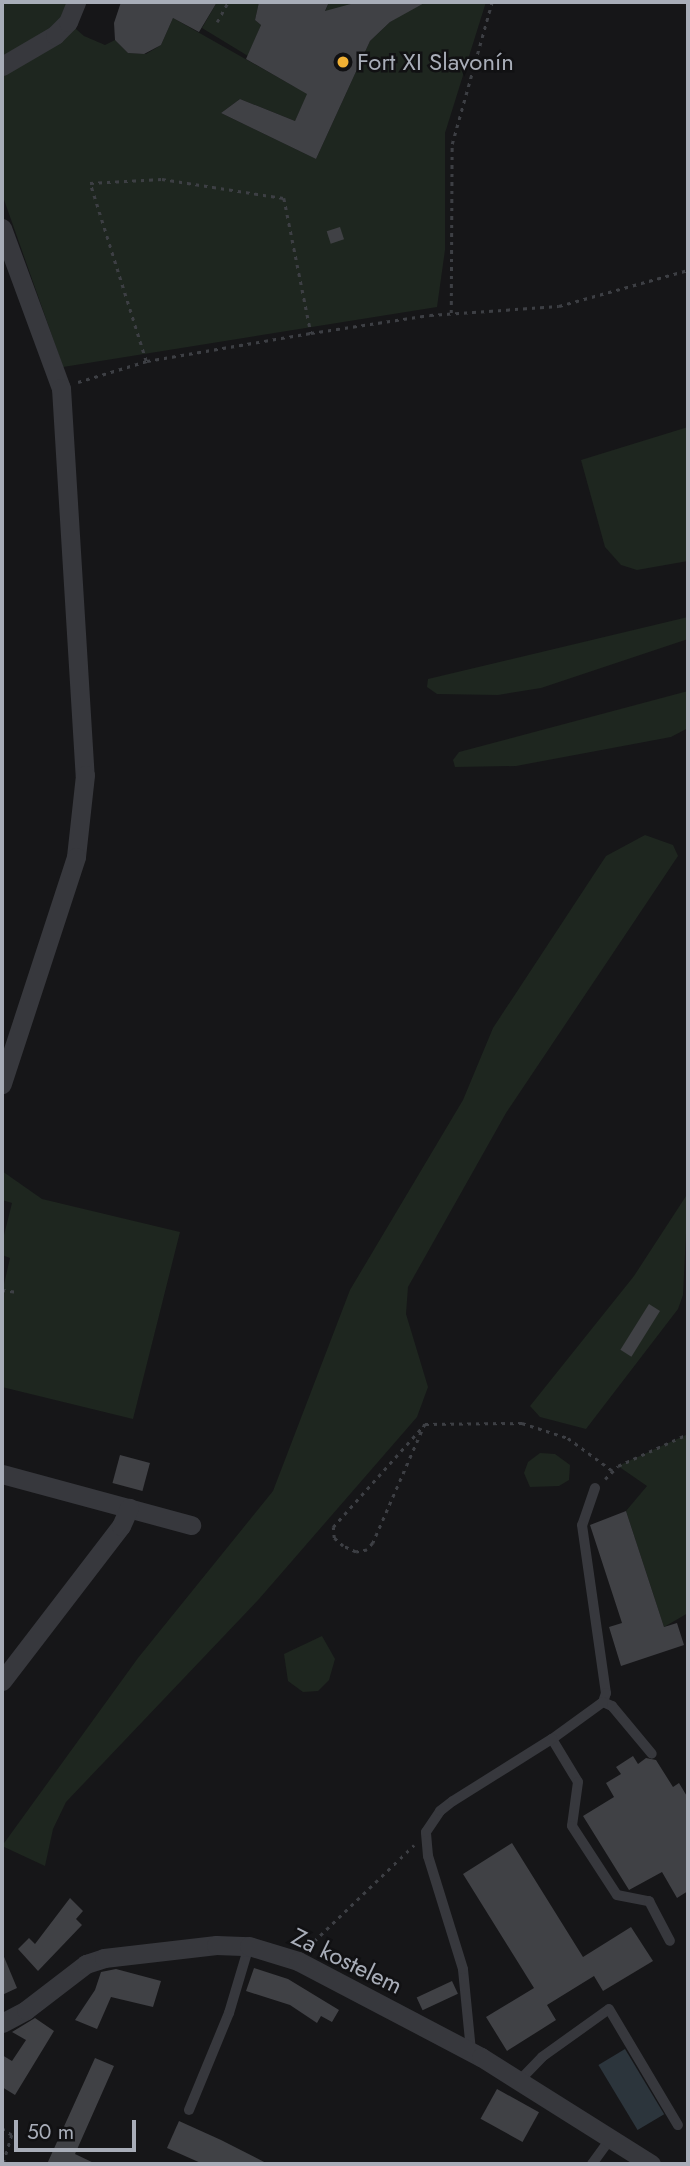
<!DOCTYPE html>
<meta charset="utf-8">
<style>
body{margin:0}
#map{position:relative;width:690px;height:2166px;overflow:hidden;background:#161618;font-family:Jost,sans-serif}
div>[style]{position:absolute}
.green>*{inset:0;background:#1e261f}
.water>*{inset:0;background:#2c353c;transform-origin:0 0}
.building>*{inset:0;background:#404145;transform-origin:0 0}
.path>*{height:2.5px;margin-top:-1.25px;transform-origin:0;background:repeating-linear-gradient(90deg,#3d3f44 0 3.5px,transparent 0 8.5px)}
.service>*{height:10px;margin:-5px;padding:0 5px;transform-origin:5px;border-radius:5px;background:#37383d}
.minor>*{height:19px;margin:-9.5px;padding:0 9.5px;transform-origin:9.5px;border-radius:9.5px;background:#37383d}
.dots>*{width:19px;height:19px;translate:-50% -50%;box-sizing:border-box;border:4px solid #111113;border-radius:50%}
span{translate:-50% -50%;white-space:nowrap;text-align:center;line-height:1.15;-webkit-text-stroke:5px #111113;paint-order:stroke}
.poi-label{font-size:24px;color:#a8adb8}
.left{translate:0 -50%;text-align:left}
.street-label{font-size:24px;color:#a8adb8}
.frame{position:absolute;inset:0;border:4px solid #a8adb8;pointer-events:none}
.scale{position:absolute;left:14px;top:2120px;width:122px;height:32px;box-sizing:border-box;border:4px solid #a8adb8;border-top:0;padding-left:9px;font-size:21px;line-height:24px;white-space:nowrap;color:#a8adb8;-webkit-text-stroke:5px #111113;paint-order:stroke}
</style>
<div id="map">
<div class="green">
<i style="clip-path:polygon(2px 2px,76px 2px,68px 22px,84px 36px,105px 45px,115px 40px,128px 53px,146px 54px,161px 45px,173px 18px,295px 87px,329px 2px,358px 2px,350px 4px,295px 121px,240px 99px,221px 113px,316px 159px,370px 41px,390px 22px,419px 2px,486px 2px,445px 133px,445px 250px,437px 307px,63px 367px,2px 194px)"></i>
<i style="clip-path:polygon(217px 2px,259px 2px,255px 20px,261px 25px,248px 56px,202px 28px)"></i>
<i style="clip-path:polygon(688px 427px,688px 561px,637px 570px,621px 565px,605px 547px,581px 460px)"></i>
<i style="clip-path:polygon(688px 617px,688px 639px,541px 688px,498px 695px,437px 694px,427px 687px,428px 679px)"></i>
<i style="clip-path:polygon(688px 691px,688px 728px,671px 737px,516px 766px,455px 767px,453px 760px,459px 752px)"></i>
<i style="clip-path:polygon(645px 835px,673px 845px,678px 856px,506px 1113px,408px 1287px,406px 1314px,428px 1387px,417px 1417px,259px 1599px,66px 1802px,53px 1829px,45px 1866px,2px 1846px,138px 1658px,273px 1491px,350px 1290px,463px 1100px,493px 1028px,606px 856px)"></i>
<i style="clip-path:polygon(2px 1171px,42px 1199px,180px 1232px,133px 1419px,2px 1387px,2px 1293px,10px 1258px,2px 1255px,2px 1243px,12px 1203px,2px 1200px)"></i>
<i style="clip-path:polygon(688px 1193px,683px 1295px,678px 1309px,586px 1429px,540px 1417px,530px 1406px,634px 1276px)"></i>
<i style="clip-path:polygon(688px 1434px,688px 1613px,664px 1627px,626px 1511px,647px 1486px,618px 1466px)"></i>
<i style="clip-path:polygon(540px 1453px,555px 1454px,570px 1465px,569px 1480px,559px 1486px,530px 1487px,524px 1473px,528px 1462px)"></i>
<i style="clip-path:polygon(322px 1636px,335px 1659px,329px 1680px,318px 1691px,303px 1692px,288px 1681px,284px 1654px)"></i>
</div>
<div class="water">
<i style="left:625px;top:2049px;width:76px;height:31px;rotate:59deg"></i>
</div>
<div class="building">
<i style="clip-path:polygon(121px 2px,217px 2px,199px 32px,173px 18px,161px 45px,144px 54px,128px 53px,115px 40px,114px 23px)"></i>
<i style="clip-path:polygon(259px 2px,329px 2px,325px 11px,358px 2px,426px 2px,390px 22px,370px 41px,316px 159px,221px 113px,240px 99px,295px 121px,307px 94px,246px 59px,261px 25px,255px 20px)"></i>
<i style="left:340px;top:227px;width:13px;height:14px;rotate:72deg"></i>
<i style="left:649px;top:1304px;width:13px;height:54px;rotate:32deg"></i>
<i style="left:120px;top:1455px;width:31px;height:29px;rotate:15deg"></i>
<i style="clip-path:polygon(626px 1511px,664px 1627px,677px 1623px,684px 1645px,621px 1666px,609px 1627px,622px 1623px,590px 1525px)"></i>
<i style="clip-path:polygon(633px 1756px,638px 1764px,646px 1758px,656px 1760px,673px 1787px,679px 1783px,688px 1798px,688px 1891px,677px 1898px,662px 1872px,629px 1890px,583px 1816px,614px 1797px,606px 1783px,621px 1774px,616px 1767px)"></i>
<i style="clip-path:polygon(512px 1843px,583px 1957px,631px 1927px,653px 1961px,603px 1991px,594px 1976px,547px 2005px,556px 2020px,507px 2051px,486px 2017px,534px 1988px,463px 1874px)"></i>
<i style="clip-path:polygon(70px 1898px,83px 1911px,76px 1919px,82px 1925px,38px 1971px,18px 1949px,29px 1938px,35px 1944px)"></i>
<i style="clip-path:polygon(2px 1952px,17px 1988px,2px 1995px)"></i>
<i style="clip-path:polygon(254px 1968px,288px 1979px,339px 2010px,332px 2022px,321px 2016px,317px 2023px,290px 2005px,246px 1991px)"></i>
<i style="clip-path:polygon(116px 1969px,161px 1981px,153px 2007px,111px 1997px,97px 2029px,75px 2020px,95px 1990px,101px 1972px)"></i>
<i style="left:452px;top:1981px;width:14px;height:39px;rotate:65deg"></i>
<i style="clip-path:polygon(35px 2018px,54px 2031px,15px 2095px,2px 2087px,2px 2055px,12px 2061px,26px 2040px,12px 2032px)"></i>
<i style="clip-path:polygon(95px 2058px,114px 2066px,75px 2154px,96px 2164px,47px 2164px)"></i>
<i style="left:497px;top:2089px;width:48px;height:34px;rotate:29deg"></i>
<i style="clip-path:polygon(179px 2121px,221px 2140px,268px 2164px,203px 2164px,167px 2148px)"></i>
</div>
<div class="path">
<i style="left:217px;top:22px;width:23px;rotate:-61deg"></i>
<i style="left:451px;top:313px;width:169px;rotate:-89.7deg"></i>
<i style="left:452px;top:144px;width:148px;rotate:-74.3deg"></i>
<i style="left:146px;top:361px;width:187px;rotate:-107.5deg"></i>
<i style="left:90px;top:183px;width:72px;rotate:-3.2deg"></i>
<i style="left:162px;top:179px;width:123px;rotate:8.9deg"></i>
<i style="left:284px;top:198px;width:138px;rotate:78.7deg"></i>
<i style="left:78px;top:382px;width:72px;rotate:-16.9deg"></i>
<i style="left:147px;top:361px;width:166px;rotate:-9.7deg"></i>
<i style="left:311px;top:333px;width:120px;rotate:-8.6deg"></i>
<i style="left:430px;top:315px;width:129px;rotate:-4deg"></i>
<i style="left:559px;top:306px;width:134px;rotate:-15.6deg"></i>
<i style="left:2px;top:1290px;width:16px;rotate:7deg"></i>
<i style="left:425px;top:1424px;width:130px;rotate:113.6deg"></i>
<i style="left:373px;top:1543px;width:9px;rotate:131deg"></i>
<i style="left:367px;top:1550px;width:11px;rotate:170deg"></i>
<i style="left:356px;top:1552px;width:14px;rotate:-155deg"></i>
<i style="left:343px;top:1546px;width:12px;rotate:-138deg"></i>
<i style="left:334px;top:1538px;width:11px;rotate:-95deg"></i>
<i style="left:333px;top:1527px;width:138px;rotate:-48.2deg"></i>
<i style="left:425px;top:1424px;width:97px;rotate:-0.6deg"></i>
<i style="left:522px;top:1423px;width:48px;rotate:18.1deg"></i>
<i style="left:568px;top:1438px;width:56px;rotate:36.3deg"></i>
<i style="left:605px;top:1479px;width:18px;rotate:-45deg"></i>
<i style="left:618px;top:1466px;width:77px;rotate:-24.6deg"></i>
<i style="left:308px;top:1947px;width:147px;rotate:-43.9deg"></i>
<i style="left:2px;top:2128px;width:12px;rotate:35deg"></i>
<i style="left:12px;top:2135px;width:30px;rotate:107deg"></i>
</div>
<div class="service">
<i style="left:595px;top:1488px;width:39px;rotate:109deg"></i>
<i style="left:582px;top:1525px;width:170px;rotate:81.9deg"></i>
<i style="left:606px;top:1693px;width:9px;rotate:108deg"></i>
<i style="left:603px;top:1702px;width:10px;rotate:24deg"></i>
<i style="left:612px;top:1706px;width:62px;rotate:50.2deg"></i>
<i style="left:603px;top:1702px;width:63px;rotate:144deg"></i>
<i style="left:552px;top:1739px;width:50px;rotate:58.8deg"></i>
<i style="left:578px;top:1782px;width:44px;rotate:97.8deg"></i>
<i style="left:572px;top:1826px;width:82px;rotate:56.9deg"></i>
<i style="left:617px;top:1895px;width:33px;rotate:11deg"></i>
<i style="left:649px;top:1901px;width:45px;rotate:62.3deg"></i>
<i style="left:471px;top:2051px;width:82px;rotate:-95.6deg"></i>
<i style="left:463px;top:1969px;width:118px;rotate:-107.2deg"></i>
<i style="left:428px;top:1856px;width:24px;rotate:-95deg"></i>
<i style="left:426px;top:1832px;width:25px;rotate:-56deg"></i>
<i style="left:440px;top:1811px;width:16px;rotate:-38deg"></i>
<i style="left:453px;top:1801px;width:117px;rotate:-32.1deg"></i>
<i style="left:520px;top:2080px;width:32px;rotate:-46deg"></i>
<i style="left:542px;top:2057px;width:82px;rotate:-35.6deg"></i>
<i style="left:609px;top:2009px;width:135px;rotate:59.3deg"></i>
<i style="left:189px;top:2110px;width:105px;rotate:-67.6deg"></i>
<i style="left:229px;top:2013px;width:70px;rotate:-73.4deg"></i>
<i style="left:592px;top:2164px;width:32px;rotate:-54deg"></i>
</div>
<div class="minor">
<i style="left:2px;top:66px;width:61px;rotate:-30.3deg"></i>
<i style="left:55px;top:35px;width:18px;rotate:-45deg"></i>
<i style="left:68px;top:22px;width:22px;rotate:-68deg"></i>
<i style="left:2px;top:228px;width:171px;rotate:69.8deg"></i>
<i style="left:61px;top:388px;width:388px;rotate:86.5deg"></i>
<i style="left:85px;top:775px;width:82px;rotate:96.3deg"></i>
<i style="left:76px;top:857px;width:239px;rotate:108.1deg"></i>
<i style="left:2px;top:1474px;width:196px;rotate:15.1deg"></i>
<i style="left:2px;top:1681px;width:195px;rotate:-52.5deg"></i>
<i style="left:121px;top:1526px;width:20px;rotate:-66deg"></i>
<i style="left:2px;top:2023px;width:27px;rotate:-28deg"></i>
<i style="left:26px;top:2010px;width:76px;rotate:-37.5deg"></i>
<i style="left:86px;top:1964px;width:19px;rotate:-18deg"></i>
<i style="left:104px;top:1958px;width:113px;rotate:-6.6deg"></i>
<i style="left:216px;top:1945px;width:33px;rotate:2deg"></i>
<i style="left:249px;top:1946px;width:51px;rotate:17deg"></i>
<i style="left:298px;top:1961px;width:207px;rotate:27.7deg"></i>
<i style="left:481px;top:2057px;width:201px;rotate:32.2deg"></i>
</div>
<div class="dots">
<i style="left:343px;top:62px;background:#f2b134"></i>
</div>
<div class="poi-label">
<span class="left" style="left:357px;top:62px">Fort XI Slavonín</span>
</div>
<div class="street-label">
<span style="left:347px;top:1961px;rotate:26deg">Za kostelem</span>
</div>
<div class="frame"></div>
<div class="scale">50 m</div>
</div>
